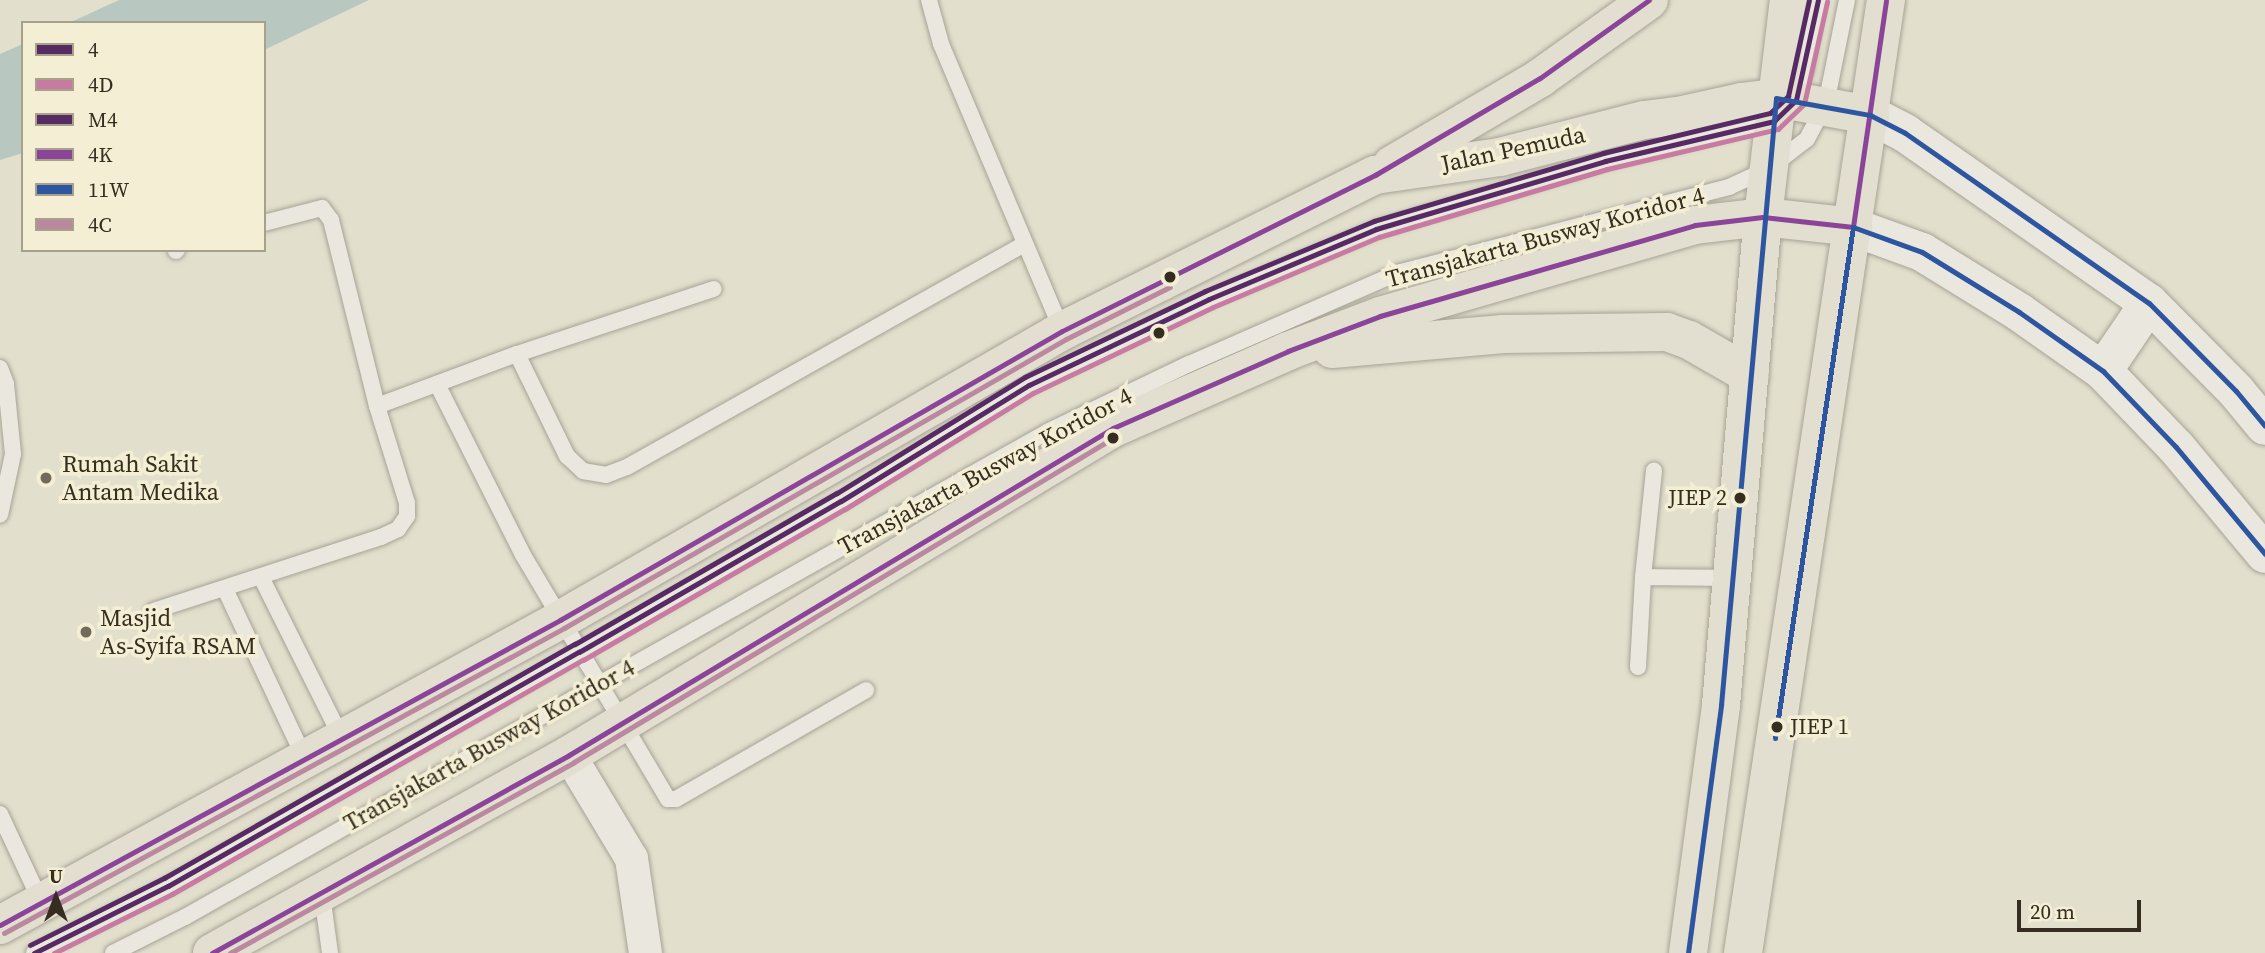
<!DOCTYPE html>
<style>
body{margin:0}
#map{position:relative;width:2265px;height:953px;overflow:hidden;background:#e2dfcd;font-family:"Source Serif 4",serif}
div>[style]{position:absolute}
.water>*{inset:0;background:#b8c8c0}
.roads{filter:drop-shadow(0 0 2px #a7a396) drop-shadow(0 0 2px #a7a396)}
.service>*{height:16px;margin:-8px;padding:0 8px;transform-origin:8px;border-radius:8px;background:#eae8de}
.minor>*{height:33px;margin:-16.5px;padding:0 16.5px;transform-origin:16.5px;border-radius:16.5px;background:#eae8de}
.tertiary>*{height:38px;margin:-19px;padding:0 19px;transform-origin:19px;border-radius:19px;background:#eae8de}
.primary>*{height:38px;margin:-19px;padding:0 19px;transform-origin:19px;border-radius:19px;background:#e2dfd0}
.bus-1>*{height:5px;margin:-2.5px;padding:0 2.5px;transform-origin:2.5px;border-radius:2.5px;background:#562a62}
.bus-2>*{height:5px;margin:-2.5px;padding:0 2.5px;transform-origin:2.5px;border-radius:2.5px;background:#c87ba1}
.bus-3>*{height:5px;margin:-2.5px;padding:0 2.5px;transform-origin:2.5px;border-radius:2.5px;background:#562a62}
.bus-4>*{height:5px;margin:-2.5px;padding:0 2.5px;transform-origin:2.5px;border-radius:2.5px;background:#8a4598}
.bus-5>*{height:5px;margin:-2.5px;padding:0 2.5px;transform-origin:2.5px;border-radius:2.5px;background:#2e55a0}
.bus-6>*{height:5px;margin:-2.5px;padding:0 2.5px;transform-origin:2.5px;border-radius:2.5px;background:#ba889f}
.dots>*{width:19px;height:19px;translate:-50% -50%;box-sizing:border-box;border:4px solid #f3eed4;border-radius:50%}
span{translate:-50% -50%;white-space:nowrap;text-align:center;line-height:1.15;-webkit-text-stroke:7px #f3eed4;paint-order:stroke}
.bus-label{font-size:22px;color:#352d1f}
.right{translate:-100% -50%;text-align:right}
.left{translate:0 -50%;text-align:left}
.street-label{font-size:24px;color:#352d1f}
.poi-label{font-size:24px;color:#352d1f}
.legend{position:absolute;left:21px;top:21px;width:245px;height:231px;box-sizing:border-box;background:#f3eed4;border:2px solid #a7a18c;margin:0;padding:9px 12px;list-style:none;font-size:21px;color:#352d1f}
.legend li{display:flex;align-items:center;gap:14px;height:35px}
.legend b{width:35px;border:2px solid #a7a18c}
.north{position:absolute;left:21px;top:862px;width:70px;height:70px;-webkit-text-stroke:5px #f3eed4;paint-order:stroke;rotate:0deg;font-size:19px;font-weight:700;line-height:28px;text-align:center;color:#352d1f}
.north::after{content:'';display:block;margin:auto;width:24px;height:32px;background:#352d1f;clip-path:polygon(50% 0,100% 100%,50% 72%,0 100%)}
.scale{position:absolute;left:2017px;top:900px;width:124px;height:32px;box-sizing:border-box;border:4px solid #352d1f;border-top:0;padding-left:9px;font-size:21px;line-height:24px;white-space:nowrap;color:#352d1f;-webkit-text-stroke:5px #f3eed4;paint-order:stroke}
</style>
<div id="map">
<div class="water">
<i style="clip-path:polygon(119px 0,369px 0,264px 50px,264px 23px,69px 23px)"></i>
<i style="clip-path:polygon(23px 44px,23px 153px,0 160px,0 54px)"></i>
</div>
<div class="roads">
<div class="service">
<i style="left:929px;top:0;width:46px;rotate:74.7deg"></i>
<i style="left:941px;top:44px;width:311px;rotate:67.1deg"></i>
<i style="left:1793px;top:102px;width:34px;rotate:-69deg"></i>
<i style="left:1805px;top:70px;width:71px;rotate:-79.5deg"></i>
<i style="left:176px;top:251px;width:1px;rotate:-45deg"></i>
<i style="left:517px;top:354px;width:114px;rotate:63.9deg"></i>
<i style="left:567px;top:456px;width:22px;rotate:43deg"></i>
<i style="left:583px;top:471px;width:23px;rotate:10deg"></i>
<i style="left:606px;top:475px;width:22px;rotate:-21deg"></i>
<i style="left:627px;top:467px;width:456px;rotate:-29.3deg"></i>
<i style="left:0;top:368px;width:17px;rotate:69deg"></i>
<i style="left:6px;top:384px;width:70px;rotate:84.3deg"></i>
<i style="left:13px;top:454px;width:62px;rotate:102deg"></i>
<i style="left:437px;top:384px;width:191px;rotate:63.3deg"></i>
<i style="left:523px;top:555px;width:284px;rotate:59.3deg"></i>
<i style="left:668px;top:799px;width:8px"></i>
<i style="left:676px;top:799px;width:219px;rotate:-29.8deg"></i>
<i style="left:377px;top:406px;width:149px;rotate:-20.4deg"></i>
<i style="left:517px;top:354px;width:207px;rotate:-18.3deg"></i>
<i style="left:261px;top:577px;width:183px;rotate:63.4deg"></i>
<i style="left:1643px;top:577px;width:107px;rotate:-84.1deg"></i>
<i style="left:225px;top:589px;width:188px;rotate:64.8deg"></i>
<i style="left:153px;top:611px;width:240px;rotate:-18deg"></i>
<i style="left:381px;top:537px;width:19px;rotate:-25deg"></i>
<i style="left:398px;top:529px;width:16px;rotate:-55deg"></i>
<i style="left:407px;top:516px;width:13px;rotate:-90deg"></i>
<i style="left:407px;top:503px;width:102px;rotate:-107.2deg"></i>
<i style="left:377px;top:406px;width:192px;rotate:-103.9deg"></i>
<i style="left:331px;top:220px;width:15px;rotate:-127deg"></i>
<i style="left:322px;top:208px;width:60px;rotate:165.5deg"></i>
<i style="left:1638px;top:667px;width:90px;rotate:-86.8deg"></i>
<i style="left:1643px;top:577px;width:90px;rotate:0.6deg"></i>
<i style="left:0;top:814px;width:99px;rotate:65deg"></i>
<i style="left:322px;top:895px;width:59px;rotate:82.1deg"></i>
<i style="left:34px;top:953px;width:150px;rotate:-26.6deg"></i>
<i style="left:168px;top:886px;width:473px;rotate:-29.7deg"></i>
<i style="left:579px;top:652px;width:302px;rotate:-30deg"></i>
<i style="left:841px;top:501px;width:221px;rotate:-31.7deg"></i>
<i style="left:1029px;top:385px;width:199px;rotate:-25.5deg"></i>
<i style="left:1209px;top:299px;width:181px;rotate:-22.7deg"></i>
<i style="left:1376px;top:229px;width:239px;rotate:-16.5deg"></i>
<i style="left:1605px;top:161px;width:174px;rotate:-13.6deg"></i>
<i style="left:113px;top:953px;width:80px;rotate:-26.6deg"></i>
<i style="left:185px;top:917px;width:991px;rotate:-29.36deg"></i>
<i style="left:1049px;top:431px;width:155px;rotate:-25.6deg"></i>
<i style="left:1189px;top:364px;width:227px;rotate:-23.6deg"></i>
<i style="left:1397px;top:273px;width:343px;rotate:-14.5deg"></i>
<i style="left:1729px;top:187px;width:43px;rotate:-24.8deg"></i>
<i style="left:1768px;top:169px;width:49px;rotate:-37.6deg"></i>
<i style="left:1807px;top:139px;width:40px;rotate:-62deg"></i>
<i style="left:1826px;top:104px;width:106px;rotate:-78.6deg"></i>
</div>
<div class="minor">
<i style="left:569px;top:755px;width:120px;rotate:59deg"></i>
<i style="left:631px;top:858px;width:96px;rotate:81.6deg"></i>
</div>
<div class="tertiary">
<i style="left:1870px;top:115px;width:39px;rotate:27deg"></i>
<i style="left:1905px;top:133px;width:297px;rotate:34.9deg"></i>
<i style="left:2149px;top:303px;width:124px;rotate:45.3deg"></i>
<i style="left:2236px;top:391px;width:45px;rotate:50.4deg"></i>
<i style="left:1853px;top:227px;width:73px;rotate:19.9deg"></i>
<i style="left:1922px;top:252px;width:114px;rotate:31.7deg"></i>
<i style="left:2019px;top:312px;width:103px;rotate:35.1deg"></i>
<i style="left:2103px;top:371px;width:105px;rotate:46.2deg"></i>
<i style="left:2176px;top:447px;width:139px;rotate:50.2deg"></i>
<i style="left:2103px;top:371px;width:82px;rotate:-55.9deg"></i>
</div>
<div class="primary">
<i style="left:1392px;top:165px;width:172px;rotate:-30.4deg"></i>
<i style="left:1540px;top:78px;width:134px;rotate:-35.6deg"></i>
<i style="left:1332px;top:349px;width:172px;rotate:-5deg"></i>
<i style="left:1503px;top:334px;width:164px;rotate:-0.7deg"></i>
<i style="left:1667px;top:332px;width:23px;rotate:20deg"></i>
<i style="left:1689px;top:340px;width:70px;rotate:29.8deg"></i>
<i style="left:0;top:925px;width:638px;rotate:-28.57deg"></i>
<i style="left:560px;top:620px;width:579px;rotate:-29.93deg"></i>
<i style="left:1062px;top:331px;width:350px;rotate:-26.5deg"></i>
<i style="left:1375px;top:175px;width:126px;rotate:-8.2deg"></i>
<i style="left:1500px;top:157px;width:149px;rotate:-14.4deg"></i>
<i style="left:1644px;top:120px;width:34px;rotate:-7deg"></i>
<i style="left:1678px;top:116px;width:65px;rotate:-12.5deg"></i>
<i style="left:1741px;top:102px;width:35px;rotate:-7deg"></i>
<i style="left:1776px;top:98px;width:96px;rotate:10.3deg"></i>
<i style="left:212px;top:953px;width:408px;rotate:-29deg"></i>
<i style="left:569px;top:755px;width:635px;rotate:-31.01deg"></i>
<i style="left:1113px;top:428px;width:191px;rotate:-23.7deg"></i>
<i style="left:1288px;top:351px;width:98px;rotate:-20.8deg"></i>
<i style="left:1380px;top:316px;width:328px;rotate:-16.1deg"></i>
<i style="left:1695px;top:225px;width:68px;rotate:-6.7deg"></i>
<i style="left:1763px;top:217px;width:91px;rotate:6.3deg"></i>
<i style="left:1688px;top:953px;width:250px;rotate:-82.4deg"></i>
<i style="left:1721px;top:705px;width:490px;rotate:-85.1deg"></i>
<i style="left:1763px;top:217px;width:219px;rotate:-83.2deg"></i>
<i style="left:1743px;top:953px;width:964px;rotate:-81.47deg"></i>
</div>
</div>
<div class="bus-1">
<i style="left:34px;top:953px;width:150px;rotate:-26.6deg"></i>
<i style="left:168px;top:886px;width:473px;rotate:-29.7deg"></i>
<i style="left:579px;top:652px;width:302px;rotate:-30deg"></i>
<i style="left:841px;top:501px;width:221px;rotate:-31.7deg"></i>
<i style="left:1029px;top:385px;width:199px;rotate:-25.5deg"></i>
<i style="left:1209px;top:299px;width:181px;rotate:-22.7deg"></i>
<i style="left:1376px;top:229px;width:239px;rotate:-16.5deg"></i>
<i style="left:1605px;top:161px;width:174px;rotate:-13.3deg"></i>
<i style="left:1774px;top:121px;width:30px;rotate:-44deg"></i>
<i style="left:1796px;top:100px;width:102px;rotate:-77.6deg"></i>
</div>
<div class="bus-2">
<i style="left:54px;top:953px;width:132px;rotate:-26.6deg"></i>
<i style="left:172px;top:894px;width:473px;rotate:-29.7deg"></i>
<i style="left:583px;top:660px;width:302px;rotate:-30deg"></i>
<i style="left:845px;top:509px;width:221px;rotate:-31.7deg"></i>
<i style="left:1033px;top:393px;width:199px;rotate:-25.5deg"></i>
<i style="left:1213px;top:307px;width:180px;rotate:-22.9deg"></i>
<i style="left:1379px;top:237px;width:238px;rotate:-16.6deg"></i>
<i style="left:1607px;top:169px;width:176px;rotate:-13.2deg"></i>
<i style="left:1778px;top:129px;width:36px;rotate:-44deg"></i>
<i style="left:1804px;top:104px;width:105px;rotate:-77.3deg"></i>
</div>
<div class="bus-3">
<i style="left:30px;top:945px;width:150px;rotate:-26.6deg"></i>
<i style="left:164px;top:878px;width:473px;rotate:-29.7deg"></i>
<i style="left:575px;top:644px;width:302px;rotate:-30deg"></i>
<i style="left:837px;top:493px;width:221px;rotate:-31.7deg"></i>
<i style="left:1025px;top:377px;width:199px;rotate:-25.5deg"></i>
<i style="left:1205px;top:291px;width:183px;rotate:-22.5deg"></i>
<i style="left:1374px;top:221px;width:239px;rotate:-16.5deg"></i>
<i style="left:1603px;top:153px;width:172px;rotate:-13.5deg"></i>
<i style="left:1770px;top:113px;width:25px;rotate:-43deg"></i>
<i style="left:1788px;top:96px;width:98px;rotate:-77.7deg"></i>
</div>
<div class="bus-4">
<i style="left:0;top:925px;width:638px;rotate:-28.57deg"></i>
<i style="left:560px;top:620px;width:579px;rotate:-29.93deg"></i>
<i style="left:1062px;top:331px;width:350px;rotate:-26.5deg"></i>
<i style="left:1375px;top:175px;width:191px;rotate:-30.5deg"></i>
<i style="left:1540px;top:78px;width:134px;rotate:-35.6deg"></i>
<i style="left:212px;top:953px;width:408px;rotate:-29deg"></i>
<i style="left:569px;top:755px;width:635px;rotate:-31.01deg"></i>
<i style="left:1113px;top:428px;width:191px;rotate:-23.7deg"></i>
<i style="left:1288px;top:351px;width:98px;rotate:-20.8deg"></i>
<i style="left:1380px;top:316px;width:328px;rotate:-16.1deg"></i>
<i style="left:1695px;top:225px;width:68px;rotate:-6.7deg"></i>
<i style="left:1763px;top:217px;width:91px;rotate:6.3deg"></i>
<i style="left:1853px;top:227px;width:229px;rotate:-81.7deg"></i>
</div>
<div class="bus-5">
<i style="left:1775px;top:738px;width:517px;rotate:-81.32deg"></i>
<i style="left:1853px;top:227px;width:73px;rotate:19.9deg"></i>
<i style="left:1922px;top:252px;width:114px;rotate:31.7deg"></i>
<i style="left:2019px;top:312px;width:103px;rotate:35.1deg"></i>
<i style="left:2103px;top:371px;width:105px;rotate:46.2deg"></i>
<i style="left:2176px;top:447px;width:139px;rotate:50.2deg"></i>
<i style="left:1688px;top:953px;width:250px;rotate:-82.4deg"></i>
<i style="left:1721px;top:705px;width:609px;rotate:-84.82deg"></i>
<i style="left:1776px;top:98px;width:96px;rotate:10.3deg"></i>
<i style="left:1870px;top:115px;width:39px;rotate:27deg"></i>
<i style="left:1905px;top:133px;width:297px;rotate:34.9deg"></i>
<i style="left:2149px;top:303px;width:124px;rotate:45.3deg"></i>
<i style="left:2236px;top:391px;width:45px;rotate:50.4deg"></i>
</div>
<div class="bus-6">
<i style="left:4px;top:933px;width:638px;rotate:-28.57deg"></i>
<i style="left:564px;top:628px;width:579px;rotate:-29.93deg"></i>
<i style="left:1066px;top:339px;width:116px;rotate:-26.6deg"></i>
<i style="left:230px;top:953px;width:393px;rotate:-29deg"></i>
<i style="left:574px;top:762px;width:635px;rotate:-31.01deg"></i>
</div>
<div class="dots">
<i style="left:1170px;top:277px;background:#352d1f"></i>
<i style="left:1159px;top:333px;background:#352d1f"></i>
<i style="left:1113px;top:438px;background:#352d1f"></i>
<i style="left:46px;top:478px;background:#726b5c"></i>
<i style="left:1740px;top:498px;background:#352d1f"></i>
<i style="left:86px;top:632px;background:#726b5c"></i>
<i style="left:1777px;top:727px;background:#352d1f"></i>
</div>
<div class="bus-label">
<span class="right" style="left:1727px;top:498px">JIEP 2</span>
<span class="left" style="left:1790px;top:727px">JIEP 1</span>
</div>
<div class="street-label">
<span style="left:1513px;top:149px;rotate:-12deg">Jalan Pemuda</span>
<span style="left:1545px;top:237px;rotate:-15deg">Transjakarta Busway Koridor 4</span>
<span style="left:985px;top:471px;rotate:-28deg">Transjakarta Busway Koridor 4</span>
<span style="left:489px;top:745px;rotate:-29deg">Transjakarta Busway Koridor 4</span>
</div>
<div class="poi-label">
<span class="left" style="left:62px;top:478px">Rumah Sakit<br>Antam Medika</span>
<span class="left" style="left:100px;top:632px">Masjid<br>As-Syifa RSAM</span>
</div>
<ul class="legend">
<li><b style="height:9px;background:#562a62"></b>4</li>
<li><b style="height:9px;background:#c87ba1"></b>4D</li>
<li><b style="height:9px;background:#562a62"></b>M4</li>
<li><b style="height:9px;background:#8a4598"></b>4K</li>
<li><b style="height:9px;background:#2e55a0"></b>11W</li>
<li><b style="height:9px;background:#ba889f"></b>4C</li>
</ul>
<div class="north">U</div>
<div class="scale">20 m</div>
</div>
